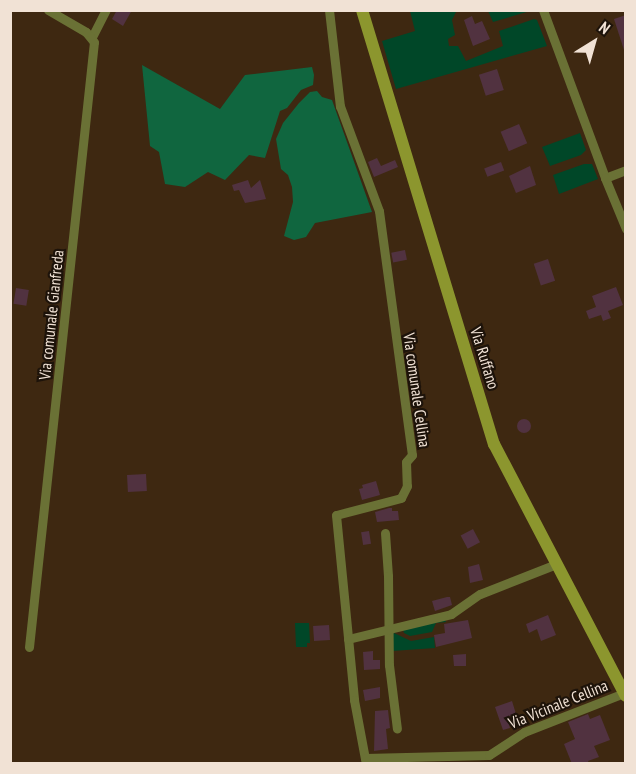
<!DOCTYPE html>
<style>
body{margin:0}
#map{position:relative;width:636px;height:774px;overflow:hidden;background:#3e2811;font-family:"PT Sans Narrow",sans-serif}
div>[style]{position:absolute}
.green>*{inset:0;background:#004728}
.forest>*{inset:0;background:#10663f}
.building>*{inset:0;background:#513240;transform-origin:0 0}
.round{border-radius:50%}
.street>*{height:9px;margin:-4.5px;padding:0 4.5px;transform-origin:4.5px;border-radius:4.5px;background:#6a7135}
.secondary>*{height:12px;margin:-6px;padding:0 6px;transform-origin:6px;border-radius:6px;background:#8c962e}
span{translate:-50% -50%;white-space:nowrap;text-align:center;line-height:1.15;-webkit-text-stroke:4.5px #1d130a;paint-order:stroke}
.street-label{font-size:16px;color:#f1e2d5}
.frame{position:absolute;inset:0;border:12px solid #f1e2d5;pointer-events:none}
.north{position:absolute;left:564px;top:12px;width:60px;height:60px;-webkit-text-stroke:4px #1d130a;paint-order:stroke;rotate:37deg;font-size:16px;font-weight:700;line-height:24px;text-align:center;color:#f1e2d5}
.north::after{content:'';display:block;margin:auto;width:21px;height:27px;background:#f1e2d5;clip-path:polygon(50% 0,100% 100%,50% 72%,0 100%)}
</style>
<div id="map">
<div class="green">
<i style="clip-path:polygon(457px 10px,452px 20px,455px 35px,448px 39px,449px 46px,458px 46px,466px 61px,503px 46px,499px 31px,534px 19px,537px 20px,547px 46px,396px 89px,382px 41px,415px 31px,410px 11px)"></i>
<i style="clip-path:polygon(488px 11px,530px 11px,493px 22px)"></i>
<i style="clip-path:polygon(580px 133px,586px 150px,581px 155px,550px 166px,542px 147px)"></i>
<i style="clip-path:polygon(584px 164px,592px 164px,598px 179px,559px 194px,553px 175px)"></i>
<i style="clip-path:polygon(444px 618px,446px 622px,436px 623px,432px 632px,410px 636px,404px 633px,402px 627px)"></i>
<i style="clip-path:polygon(295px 623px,309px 623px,310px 643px,307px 643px,307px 647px,296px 647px)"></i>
<i style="clip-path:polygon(394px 633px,411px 641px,434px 637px,435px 648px,392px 651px,391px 635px)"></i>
</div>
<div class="forest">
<i style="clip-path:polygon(142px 65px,220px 109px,245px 75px,312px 67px,314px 75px,313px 85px,301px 90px,287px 108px,280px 111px,265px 158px,249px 155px,225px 180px,208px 172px,185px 187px,165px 184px,159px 152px,150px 146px)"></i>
<i style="clip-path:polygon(317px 91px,322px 97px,332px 100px,372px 212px,315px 223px,306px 237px,294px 240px,284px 236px,293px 202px,292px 187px,288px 175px,281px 169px,276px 139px,283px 123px,299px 103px,310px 92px)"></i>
</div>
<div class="building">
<i style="clip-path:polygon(117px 10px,132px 10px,123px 26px,112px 19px)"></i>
<i style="clip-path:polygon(626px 15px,626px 50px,624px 50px,614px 19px)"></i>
<i style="clip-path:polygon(472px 16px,475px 24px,482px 21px,490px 39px,473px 46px,464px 20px)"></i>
<i style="left:497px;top:69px;width:22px;height:19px;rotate:72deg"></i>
<i style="left:519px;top:124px;width:21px;height:20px;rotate:67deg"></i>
<i style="clip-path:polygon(377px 158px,381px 166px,395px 160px,398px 167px,374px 177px,368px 162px)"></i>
<i style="left:501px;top:162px;width:9px;height:18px;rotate:69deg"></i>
<i style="clip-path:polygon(530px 166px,536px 185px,516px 193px,509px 176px)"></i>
<i style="clip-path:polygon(248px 180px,251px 188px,260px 180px,266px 199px,245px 203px,239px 190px,234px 191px,232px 185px)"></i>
<i style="left:405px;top:250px;width:10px;height:14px;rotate:79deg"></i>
<i style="left:548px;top:259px;width:23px;height:15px;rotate:72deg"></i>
<i style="clip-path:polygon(616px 287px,623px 305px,608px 311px,611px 318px,603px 321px,601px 315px,589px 319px,586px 311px,596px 307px,592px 296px)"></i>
<i style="left:16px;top:288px;width:13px;height:16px;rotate:9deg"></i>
<i class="round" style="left:517px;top:419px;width:14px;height:14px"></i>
<i style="left:146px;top:474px;width:17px;height:19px;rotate:87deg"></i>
<i style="clip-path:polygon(376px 481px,380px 495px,362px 500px,359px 489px,363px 488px,362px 485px)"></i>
<i style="clip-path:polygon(389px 508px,392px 508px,392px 511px,398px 511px,399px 520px,377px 522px,375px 512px)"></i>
<i style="left:473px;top:529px;width:15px;height:14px;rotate:62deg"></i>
<i style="left:369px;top:531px;width:13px;height:8px;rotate:81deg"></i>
<i style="clip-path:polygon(479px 564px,483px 580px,470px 583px,468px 567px)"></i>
<i style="clip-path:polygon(447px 597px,450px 597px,452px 605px,435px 611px,432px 601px)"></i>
<i style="clip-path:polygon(548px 615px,556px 635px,541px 641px,537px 629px,529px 633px,526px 624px)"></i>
<i style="clip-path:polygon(468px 620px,472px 638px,436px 647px,434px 635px,445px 633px,444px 624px)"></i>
<i style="left:329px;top:625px;width:15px;height:16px;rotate:86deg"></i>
<i style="clip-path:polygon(373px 651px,373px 660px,380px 660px,380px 669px,364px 670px,363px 652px)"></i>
<i style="clip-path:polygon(466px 654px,466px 666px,454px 666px,453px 655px)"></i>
<i style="clip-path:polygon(380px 687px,380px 698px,365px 701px,363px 690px)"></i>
<i style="clip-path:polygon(512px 701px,516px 714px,507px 717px,510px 728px,503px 730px,495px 707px)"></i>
<i style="clip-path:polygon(388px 710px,390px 728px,386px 729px,388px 749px,374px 751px,375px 711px)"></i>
<i style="clip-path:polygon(588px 714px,590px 719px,600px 715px,610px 740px,594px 746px,599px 757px,588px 761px,589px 764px,572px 764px,564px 744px,575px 739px,568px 722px)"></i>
</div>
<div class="street">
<i style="left:329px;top:10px;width:97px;rotate:83.5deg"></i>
<i style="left:340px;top:106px;width:112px;rotate:69.6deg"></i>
<i style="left:379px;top:211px;width:246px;rotate:82.3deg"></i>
<i style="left:412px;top:455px;width:9px;rotate:131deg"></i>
<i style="left:406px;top:462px;width:24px;rotate:88deg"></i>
<i style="left:407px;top:486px;width:13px;rotate:117deg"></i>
<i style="left:401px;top:498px;width:67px;rotate:165.3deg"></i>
<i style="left:336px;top:515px;width:186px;rotate:84.4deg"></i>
<i style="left:354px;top:700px;width:65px;rotate:79.4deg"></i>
<i style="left:543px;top:10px;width:179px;rotate:69.7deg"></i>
<i style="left:605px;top:178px;width:22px;rotate:-21deg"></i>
<i style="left:92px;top:37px;width:30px;rotate:-63deg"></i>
<i style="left:605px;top:178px;width:55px;rotate:67.6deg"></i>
<i style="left:385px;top:533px;width:43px;rotate:86deg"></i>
<i style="left:388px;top:576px;width:89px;rotate:89.4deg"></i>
<i style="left:389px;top:665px;width:64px;rotate:82.9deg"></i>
<i style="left:348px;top:639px;width:106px;rotate:-13.6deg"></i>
<i style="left:451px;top:614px;width:35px;rotate:-35deg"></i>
<i style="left:480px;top:594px;width:82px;rotate:-21.5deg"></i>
<i style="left:29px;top:647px;width:608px;rotate:-83.87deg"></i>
<i style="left:94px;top:42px;width:13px;rotate:-129deg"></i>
<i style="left:86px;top:32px;width:44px;rotate:-149.9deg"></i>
<i style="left:365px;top:758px;width:124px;rotate:-1.4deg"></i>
<i style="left:489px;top:755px;width:42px;rotate:-33.3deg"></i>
<i style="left:524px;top:732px;width:107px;rotate:-21.3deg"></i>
</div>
<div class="secondary">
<i style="left:362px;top:10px;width:454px;rotate:73.1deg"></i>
<i style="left:494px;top:444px;width:284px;rotate:62.4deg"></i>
</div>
<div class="street-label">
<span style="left:51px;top:315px;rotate:-84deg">Via comunale Gianfreda</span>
<span style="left:485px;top:358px;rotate:73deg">Via Ruffano</span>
<span style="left:417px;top:390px;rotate:82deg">Via comunale Cellina</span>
<span style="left:558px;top:704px;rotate:-22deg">Via Vicinale Cellina</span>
</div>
<div class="frame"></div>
<div class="north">N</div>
</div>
